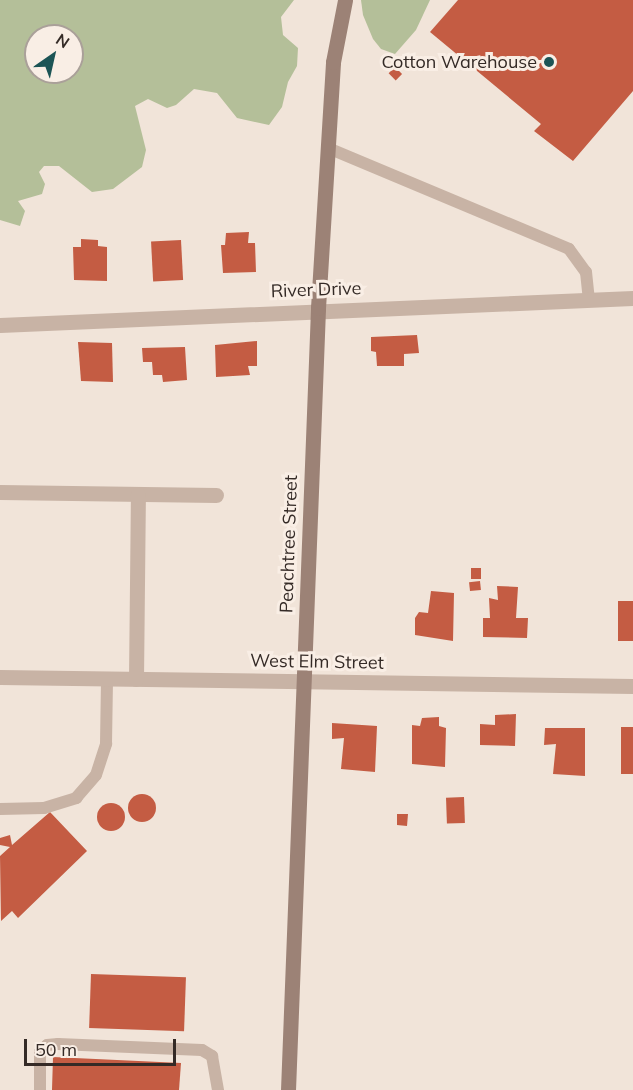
<!DOCTYPE html>
<style>
body{margin:0}
#map{position:relative;width:633px;height:1090px;overflow:hidden;background:#f1e4d9;font-family:Mulish,sans-serif}
div>[style]{position:absolute}
.green>*{inset:0;background:#b4bf99}
.building>*{inset:0;background:#c45c43;transform-origin:0 0}
.round{border-radius:50%}
.lane>*{height:12px;margin:-6px;padding:0 6px;transform-origin:6px;border-radius:6px;background:#c8b3a5}
.street>*{height:15px;margin:-7.5px;padding:0 7.5px;transform-origin:7.5px;border-radius:7.5px;background:#c8b3a5}
.secondary>*{height:15px;margin:-7.5px;padding:0 7.5px;transform-origin:7.5px;border-radius:7.5px;background:#9c8276}
.dots>*{width:16px;height:16px;translate:-50% -50%;box-sizing:border-box;border:3px solid #f9eee5;border-radius:50%}
span{translate:-50% -50%;white-space:nowrap;text-align:center;line-height:1.15;-webkit-text-stroke:6px #f9eee5;paint-order:stroke}
.poi-label{font-size:18px;color:#342a26}
.right{translate:-100% -50%;text-align:right}
.street-label{font-size:18px;color:#342a26}
.north{position:absolute;left:24px;top:24px;width:60px;height:60px;box-sizing:border-box;background:#f9eee5;border:2px solid #aaa099;border-radius:50%;rotate:34deg;font-size:16px;font-weight:700;line-height:24px;text-align:center;color:#342a26}
.north::after{content:'';display:block;margin:auto;width:21px;height:27px;background:#1c5455;clip-path:polygon(50% 0,100% 100%,50% 72%,0 100%)}
.scale{position:absolute;left:24px;top:1039px;width:152px;height:27px;box-sizing:border-box;border:3px solid #342a26;border-top:0;padding-left:8px;font-size:18px;line-height:21px;white-space:nowrap;color:#342a26;-webkit-text-stroke:4px #f9eee5;paint-order:stroke}
</style>
<div id="map">
<div class="green">
<i style="clip-path:polygon(evenodd,0 0,294px 0,281px 17px,283px 35px,298px 48px,297px 66px,288px 82px,282px 107px,269px 125px,237px 118px,217px 93px,194px 89px,176px 105px,167px 108px,148px 99px,135px 106px,146px 150px,142px 167px,113px 189px,92px 192px,59px 166px,44px 166px,39px 172px,45px 184px,42px 194px,18px 201px,25px 211px,20px 226px,0 220px,0 0,36px 36px,72px 36px,72px 72px,36px 72px,36px 36px)"></i>
<i style="clip-path:polygon(361px 0,430px 0,416px 30px,395px 54px,381px 49px,373px 39px,363px 15px)"></i>
</div>
<div class="building">
<i style="clip-path:polygon(458px 0,633px 0,633px 91px,573px 161px,534px 131px,541px 124px,430px 32px)"></i>
<i style="left:395px;top:67px;width:10px;height:9px;rotate:45deg"></i>
<i style="clip-path:polygon(249px 232px,248px 243px,255px 243px,256px 272px,223px 273px,221px 245px,225px 245px,226px 233px)"></i>
<i style="clip-path:polygon(81px 239px,98px 240px,98px 246px,107px 247px,107px 281px,74px 280px,73px 247px,81px 247px)"></i>
<i style="left:181px;top:240px;width:40px;height:30px;rotate:87deg"></i>
<i style="clip-path:polygon(417px 335px,419px 353px,404px 354px,404px 366px,377px 366px,376px 352px,371px 351px,371px 337px)"></i>
<i style="clip-path:polygon(257px 341px,257px 366px,248px 366px,250px 375px,216px 377px,215px 345px)"></i>
<i style="clip-path:polygon(78px 342px,112px 343px,113px 382px,81px 381px)"></i>
<i style="clip-path:polygon(185px 347px,187px 380px,163px 382px,162px 375px,153px 375px,152px 362px,143px 362px,142px 348px)"></i>
<i style="left:471px;top:568px;width:10px;height:11px"></i>
<i style="left:480px;top:581px;width:9px;height:11px;rotate:84deg"></i>
<i style="clip-path:polygon(497px 586px,518px 587px,516px 618px,528px 618px,527px 638px,483px 637px,483px 618px,490px 618px,489px 598px,498px 600px)"></i>
<i style="clip-path:polygon(431px 591px,454px 593px,453px 641px,415px 635px,415px 618px,419px 612px,428px 613px)"></i>
<i style="left:618px;top:601px;width:15px;height:40px"></i>
<i style="clip-path:polygon(516px 714px,515px 746px,480px 745px,480px 724px,495px 725px,495px 715px)"></i>
<i style="clip-path:polygon(439px 717px,439px 726px,446px 728px,445px 767px,412px 764px,412px 725px,420px 726px,422px 718px)"></i>
<i style="clip-path:polygon(332px 723px,377px 726px,375px 772px,341px 769px,344px 738px,332px 739px)"></i>
<i style="left:633px;top:727px;width:47px;height:12px;rotate:90deg"></i>
<i style="clip-path:polygon(545px 728px,585px 728px,585px 776px,553px 774px,556px 744px,544px 745px)"></i>
<i class="round" style="left:128px;top:794px;width:28px;height:28px"></i>
<i style="left:464px;top:797px;width:26px;height:18px;rotate:88deg"></i>
<i class="round" style="left:97px;top:803px;width:28px;height:28px"></i>
<i style="clip-path:polygon(50px 812px,87px 851px,18px 918px,12px 911px,1px 921px,0 856px,10px 847px,0 845px,0 838px,10px 835px,12px 845px)"></i>
<i style="clip-path:polygon(397px 814px,408px 814px,407px 826px,397px 825px)"></i>
<i style="left:91px;top:974px;width:95px;height:54px;rotate:2deg"></i>
<i style="clip-path:polygon(53px 1057px,181px 1063px,179px 1090px,52px 1090px)"></i>
</div>
<div class="lane">
<i style="left:328px;top:148px;width:261px;rotate:22.7deg"></i>
<i style="left:569px;top:249px;width:29px;rotate:54deg"></i>
<i style="left:586px;top:272px;width:27px;rotate:84deg"></i>
<i style="left:0;top:809px;width:44px;rotate:-1.3deg"></i>
<i style="left:44px;top:808px;width:34px;rotate:-17deg"></i>
<i style="left:76px;top:798px;width:30px;rotate:-49deg"></i>
<i style="left:96px;top:775px;width:33px;rotate:-72deg"></i>
<i style="left:106px;top:744px;width:66px;rotate:-89.1deg"></i>
<i style="left:40px;top:1090px;width:38px;rotate:-90deg"></i>
<i style="left:40px;top:1052px;width:10px;rotate:-45deg"></i>
<i style="left:47px;top:1045px;width:11px;rotate:-5deg"></i>
<i style="left:58px;top:1044px;width:144px;rotate:2.4deg"></i>
<i style="left:202px;top:1050px;width:12px;rotate:31deg"></i>
<i style="left:212px;top:1056px;width:35px;rotate:80deg"></i>
</div>
<div class="street">
<i style="left:0;top:325px;width:634px;rotate:-2.44deg"></i>
<i style="left:0;top:492px;width:216px;rotate:0.8deg"></i>
<i style="left:0;top:677px;width:633px;rotate:0.81deg"></i>
<i style="left:136px;top:679px;width:185px;rotate:-89.4deg"></i>
</div>
<div class="secondary">
<i style="left:288px;top:1090px;width:783px;rotate:-87.8deg"></i>
<i style="left:318px;top:308px;width:246px;rotate:-86.5deg"></i>
<i style="left:333px;top:62px;width:63px;rotate:-79deg"></i>
</div>
<div class="dots">
<i style="left:549px;top:62px;background:#1c5455"></i>
</div>
<div class="poi-label">
<span class="right" style="left:537px;top:62px">Cotton Warehouse</span>
</div>
<div class="street-label">
<span style="left:316px;top:290px;rotate:-2deg">River Drive</span>
<span style="left:289px;top:544px;rotate:-88deg">Peachtree Street</span>
<span style="left:317px;top:662px;rotate:1deg">West Elm Street</span>
</div>
<div class="north">N</div>
<div class="scale">50 m</div>
</div>
